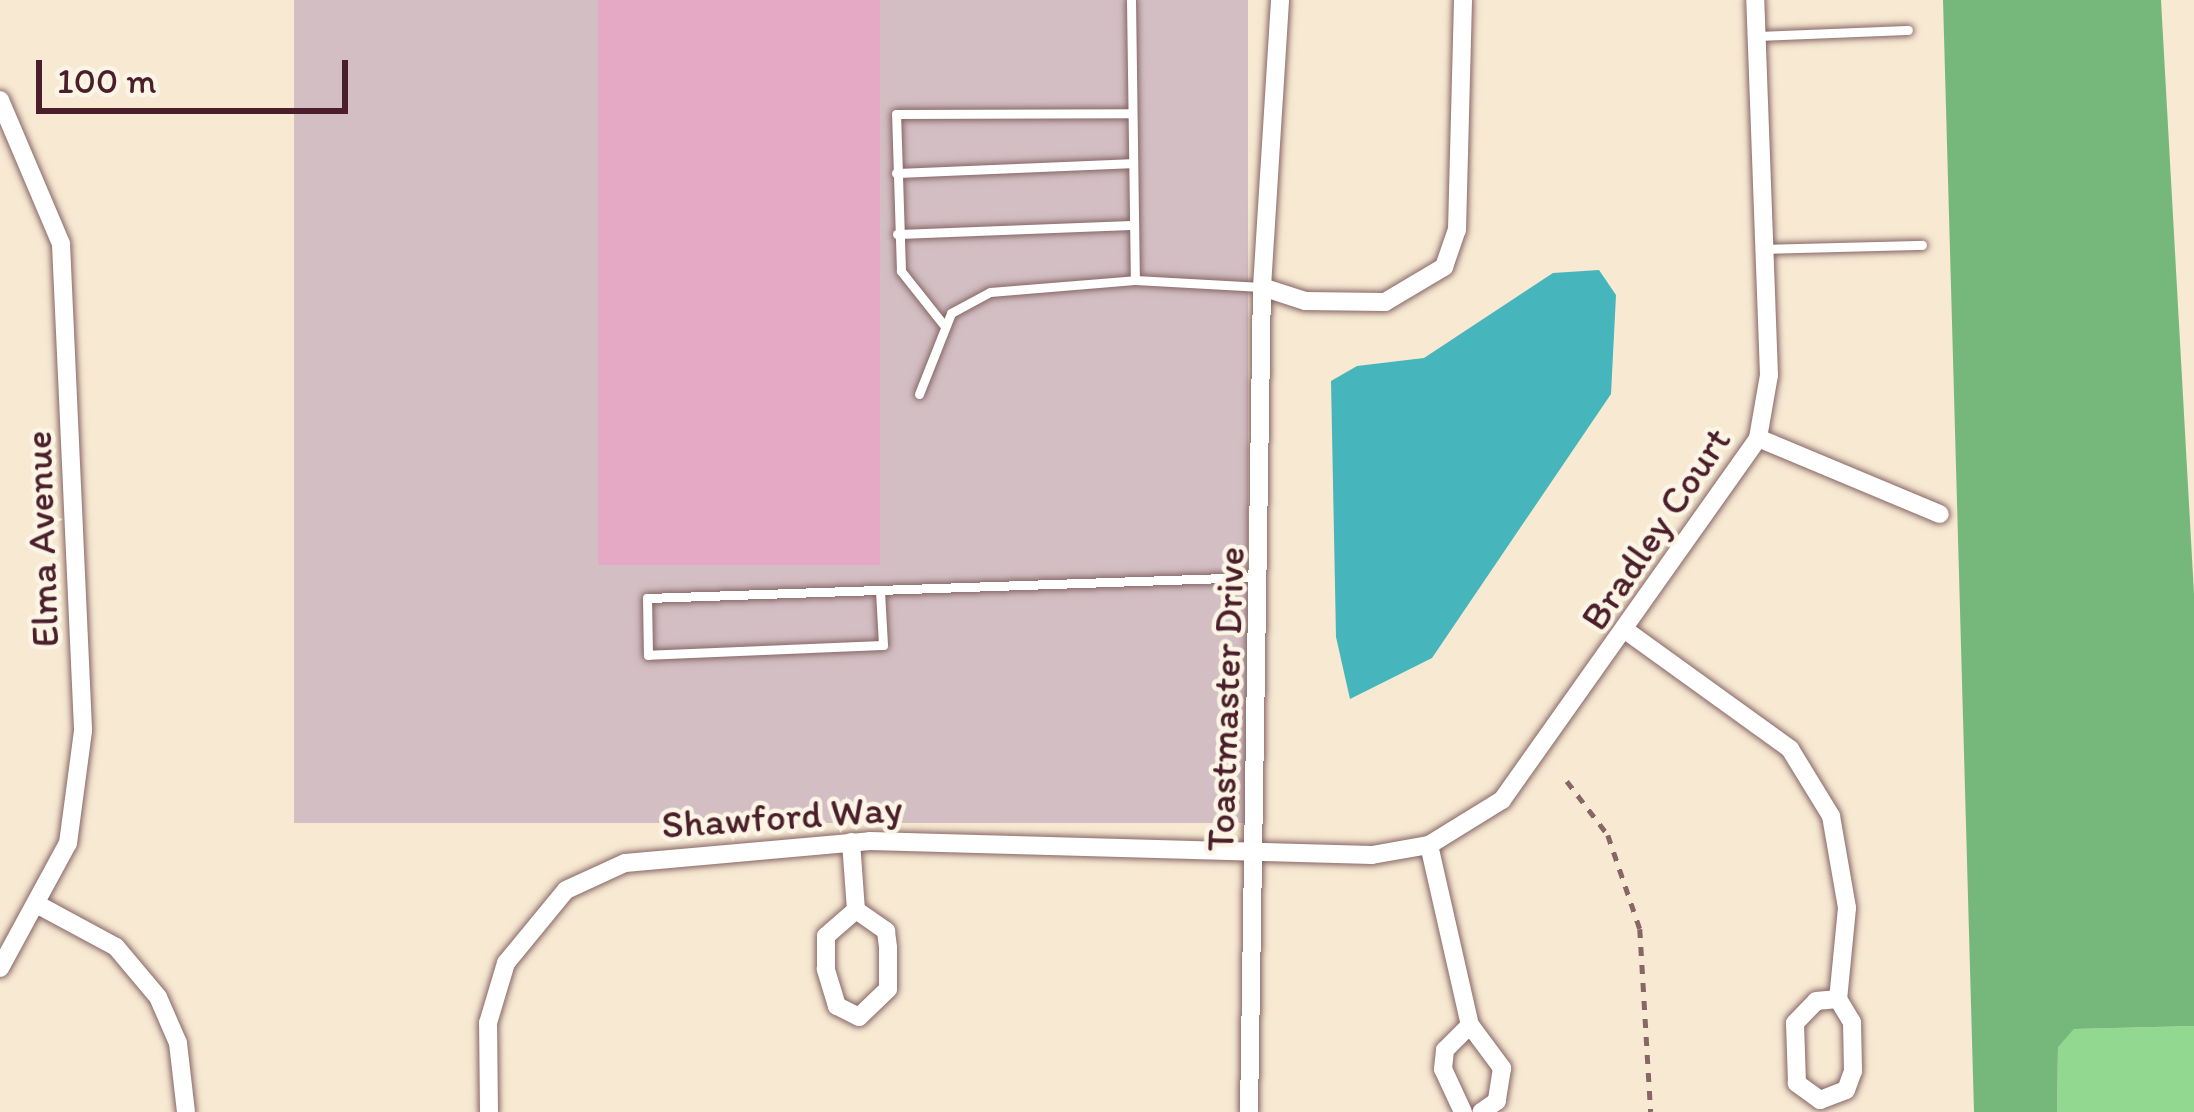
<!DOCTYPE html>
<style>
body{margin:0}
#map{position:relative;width:2194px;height:1112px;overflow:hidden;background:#f7e9d2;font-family:Itim,sans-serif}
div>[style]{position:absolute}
.industrial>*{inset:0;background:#d2bec3;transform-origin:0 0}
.green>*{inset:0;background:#93d891}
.forest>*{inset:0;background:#76b87b}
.water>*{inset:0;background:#46b5bc}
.building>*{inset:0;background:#e5a8c5;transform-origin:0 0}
.path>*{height:4.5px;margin-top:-2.25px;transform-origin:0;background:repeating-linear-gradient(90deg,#876665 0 9px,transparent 0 18px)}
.roads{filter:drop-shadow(0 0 3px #876665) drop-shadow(0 0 3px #876665)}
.service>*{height:9px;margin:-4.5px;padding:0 4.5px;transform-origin:4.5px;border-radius:4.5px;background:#fff}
.minor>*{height:18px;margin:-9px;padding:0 9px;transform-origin:9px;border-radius:9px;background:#fff}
span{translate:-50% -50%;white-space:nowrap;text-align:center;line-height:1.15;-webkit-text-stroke:9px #fcf5e5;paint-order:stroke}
.street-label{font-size:39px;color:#4a1f2b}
.scale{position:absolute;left:36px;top:60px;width:312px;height:54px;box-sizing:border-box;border:6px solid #4a1f2b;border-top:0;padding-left:15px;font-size:36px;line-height:42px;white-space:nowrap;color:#4a1f2b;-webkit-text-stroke:9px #fcf5e5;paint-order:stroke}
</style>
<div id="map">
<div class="industrial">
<i style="left:294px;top:0;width:954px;height:823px"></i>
</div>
<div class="green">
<i style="clip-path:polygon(2194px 1026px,2194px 1112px,2057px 1112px,2058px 1046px,2074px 1029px)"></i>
</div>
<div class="forest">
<i style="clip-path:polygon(1943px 0,2161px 0,2194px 594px,2194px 1026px,2074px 1029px,2058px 1047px,2057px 1112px,1974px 1112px)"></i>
</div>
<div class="water">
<i style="clip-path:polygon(1599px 270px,1616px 295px,1611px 394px,1432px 658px,1350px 699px,1336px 637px,1331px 381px,1357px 366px,1424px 358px,1553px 273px)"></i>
</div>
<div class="building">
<i style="left:598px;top:0;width:282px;height:565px"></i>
</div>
<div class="path">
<i style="left:1567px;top:781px;width:68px;rotate:52.8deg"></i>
<i style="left:1608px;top:835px;width:99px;rotate:71.2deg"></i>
<i style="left:1640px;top:929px;width:183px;rotate:86.6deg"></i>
</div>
<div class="roads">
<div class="service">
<i style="left:1131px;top:0;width:280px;rotate:89.2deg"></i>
<i style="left:1756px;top:36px;width:152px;rotate:-2.3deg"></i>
<i style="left:896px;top:173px;width:235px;rotate:-2.4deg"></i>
<i style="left:897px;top:234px;width:236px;rotate:-2.2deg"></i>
<i style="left:1764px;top:249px;width:158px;rotate:-1.5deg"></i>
<i style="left:943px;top:324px;width:68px;rotate:-128.4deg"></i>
<i style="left:901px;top:271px;width:157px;rotate:-91.8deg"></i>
<i style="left:896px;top:114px;width:234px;rotate:-0.2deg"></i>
<i style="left:919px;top:394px;width:87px;rotate:-68.4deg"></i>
<i style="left:951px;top:313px;width:44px;rotate:-28.3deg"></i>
<i style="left:990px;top:292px;width:145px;rotate:-4.7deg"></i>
<i style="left:1135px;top:280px;width:127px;rotate:3.2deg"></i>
<i style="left:880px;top:591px;width:54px;rotate:86.8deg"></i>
<i style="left:883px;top:645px;width:235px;rotate:177.6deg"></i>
<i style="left:648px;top:655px;width:57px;rotate:-91deg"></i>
<i style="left:647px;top:598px;width:608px;rotate:-1.98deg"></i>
</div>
<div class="minor">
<i style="left:0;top:100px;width:156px;rotate:67deg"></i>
<i style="left:61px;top:244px;width:487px;rotate:87.4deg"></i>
<i style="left:83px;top:731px;width:113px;rotate:97.6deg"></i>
<i style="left:68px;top:843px;width:142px;rotate:118.5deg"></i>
<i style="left:1262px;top:287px;width:45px;rotate:18deg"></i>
<i style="left:1305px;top:301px;width:80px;rotate:0.7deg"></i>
<i style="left:1385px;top:302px;width:69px;rotate:-30.7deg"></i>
<i style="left:1444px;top:267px;width:39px;rotate:-71deg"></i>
<i style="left:1457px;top:230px;width:230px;rotate:-88.5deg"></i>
<i style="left:1758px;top:438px;width:197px;rotate:22.7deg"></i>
<i style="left:1628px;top:632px;width:200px;rotate:35.8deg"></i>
<i style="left:1790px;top:749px;width:79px;rotate:58.5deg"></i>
<i style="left:1831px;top:816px;width:93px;rotate:80.1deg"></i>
<i style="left:1847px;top:908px;width:91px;rotate:95.6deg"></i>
<i style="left:1838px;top:999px;width:27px;rotate:59deg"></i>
<i style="left:1852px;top:1022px;width:49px;rotate:88.8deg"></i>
<i style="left:1853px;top:1071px;width:20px;rotate:110deg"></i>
<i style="left:1846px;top:1090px;width:28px;rotate:159deg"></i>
<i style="left:1820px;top:1100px;width:29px;rotate:-144deg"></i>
<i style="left:1797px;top:1083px;width:60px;rotate:-91.9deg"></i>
<i style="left:1795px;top:1023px;width:30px;rotate:-46deg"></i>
<i style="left:1816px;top:1001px;width:22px;rotate:-5deg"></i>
<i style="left:851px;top:842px;width:68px;rotate:85.8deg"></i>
<i style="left:1429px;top:845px;width:185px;rotate:77.2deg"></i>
<i style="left:42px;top:907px;width:84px;rotate:28.4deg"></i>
<i style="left:116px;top:947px;width:65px;rotate:50deg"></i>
<i style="left:158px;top:997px;width:50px;rotate:66.5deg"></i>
<i style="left:178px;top:1043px;width:69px;rotate:83.4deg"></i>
<i style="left:856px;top:910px;width:37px;rotate:35deg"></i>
<i style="left:886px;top:931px;width:17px;rotate:83deg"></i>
<i style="left:888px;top:948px;width:41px;rotate:90deg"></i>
<i style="left:888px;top:989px;width:40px;rotate:136deg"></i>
<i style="left:859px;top:1017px;width:25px;rotate:-153deg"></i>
<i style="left:837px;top:1006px;width:39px;rotate:-107deg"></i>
<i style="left:826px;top:969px;width:33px;rotate:-90deg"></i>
<i style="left:826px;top:936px;width:40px;rotate:-41deg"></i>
<i style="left:1470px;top:1025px;width:54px;rotate:53.3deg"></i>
<i style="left:1502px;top:1068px;width:33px;rotate:99deg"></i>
<i style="left:1497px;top:1101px;width:19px;rotate:145deg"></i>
<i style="left:489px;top:1112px;width:89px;rotate:-90.6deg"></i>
<i style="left:488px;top:1023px;width:63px;rotate:-73.3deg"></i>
<i style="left:506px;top:963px;width:94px;rotate:-50.6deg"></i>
<i style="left:566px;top:890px;width:65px;rotate:-24.6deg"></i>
<i style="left:625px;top:863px;width:246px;rotate:-5.1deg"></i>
<i style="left:870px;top:841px;width:502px;rotate:1.6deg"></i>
<i style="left:1372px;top:855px;width:58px;rotate:-10deg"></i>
<i style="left:1429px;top:845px;width:86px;rotate:-31.7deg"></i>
<i style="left:1502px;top:800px;width:443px;rotate:-54.7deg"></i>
<i style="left:1758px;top:438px;width:64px;rotate:-80.1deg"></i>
<i style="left:1769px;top:375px;width:375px;rotate:-92.1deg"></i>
<i style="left:1249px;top:1112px;width:825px;rotate:-89.1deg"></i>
<i style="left:1262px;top:287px;width:288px;rotate:-86.4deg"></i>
<i style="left:1463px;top:1112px;width:47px;rotate:-114.9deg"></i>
<i style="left:1443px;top:1069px;width:19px;rotate:-84deg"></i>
<i style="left:1445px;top:1050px;width:35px;rotate:-45deg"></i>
</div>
</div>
<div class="street-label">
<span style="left:1656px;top:529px;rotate:-56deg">Bradley Court</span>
<span style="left:42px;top:539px;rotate:-92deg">Elma Avenue</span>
<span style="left:1226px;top:699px;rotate:-88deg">Toastmaster Drive</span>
<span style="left:782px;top:817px;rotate:-4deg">Shawford Way</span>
</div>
<div class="scale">100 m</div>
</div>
